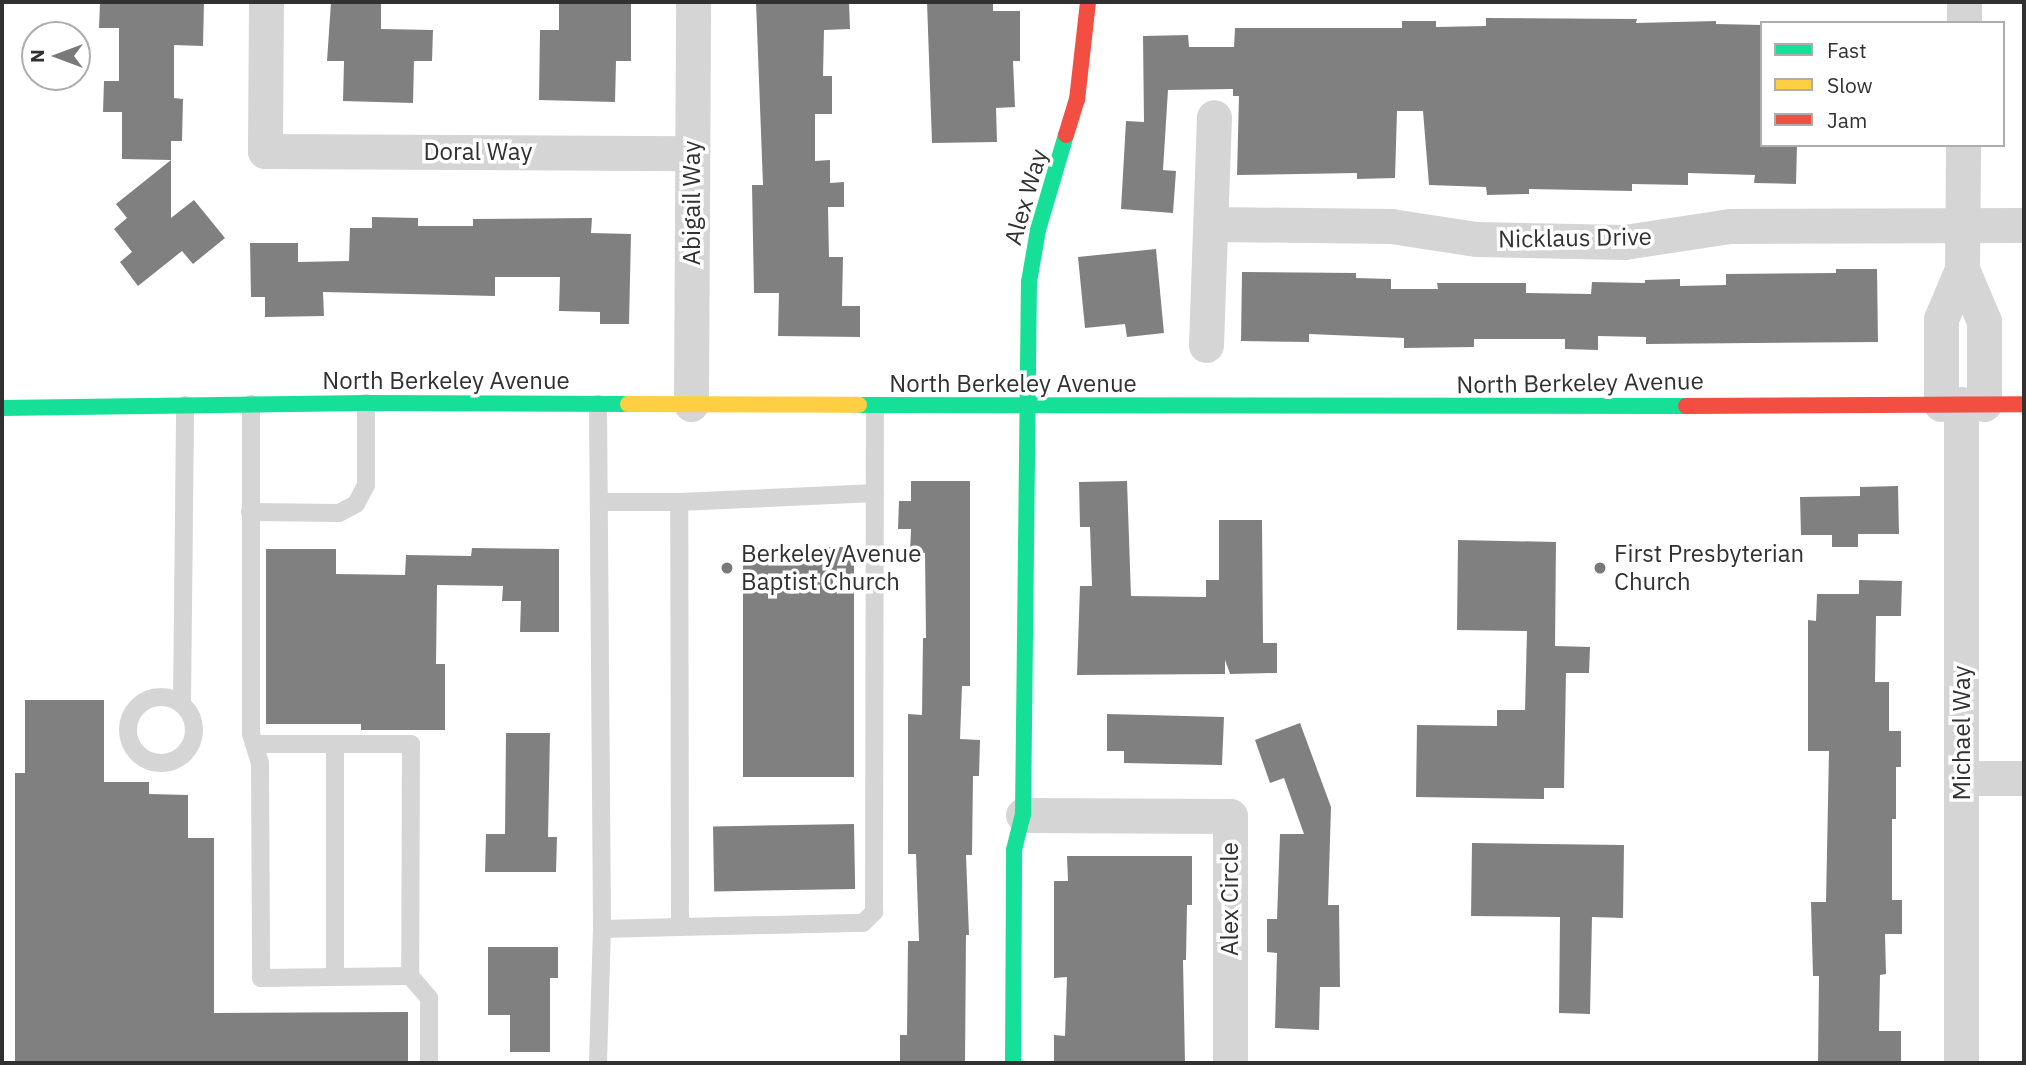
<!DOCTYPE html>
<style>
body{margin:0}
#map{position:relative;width:2026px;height:1065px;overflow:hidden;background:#fff;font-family:"IBM Plex Sans",sans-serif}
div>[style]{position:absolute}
.building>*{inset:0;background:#808080;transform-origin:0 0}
.lane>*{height:18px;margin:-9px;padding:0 9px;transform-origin:9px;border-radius:9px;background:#d5d5d5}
.lane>.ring{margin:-9px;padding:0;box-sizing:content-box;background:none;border:18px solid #d5d5d5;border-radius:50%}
.street>*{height:35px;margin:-17.5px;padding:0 17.5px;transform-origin:17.5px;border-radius:17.5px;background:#d5d5d5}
.fast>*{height:16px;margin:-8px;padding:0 8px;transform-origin:8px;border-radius:8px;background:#16e098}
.slow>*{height:16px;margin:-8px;padding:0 8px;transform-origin:8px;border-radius:8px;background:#ffcf43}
.jam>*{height:16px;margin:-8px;padding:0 8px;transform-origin:8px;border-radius:8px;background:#f24e42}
.dots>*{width:19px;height:19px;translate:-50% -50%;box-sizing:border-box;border:4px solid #fff;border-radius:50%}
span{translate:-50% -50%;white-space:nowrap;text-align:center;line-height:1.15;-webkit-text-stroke:7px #fff;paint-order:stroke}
.street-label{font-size:24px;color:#313131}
.poi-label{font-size:24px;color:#313131}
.left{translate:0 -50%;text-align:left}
.frame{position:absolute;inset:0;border:4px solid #313131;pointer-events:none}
.legend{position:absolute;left:1760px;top:21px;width:245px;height:126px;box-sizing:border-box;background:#fff;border:2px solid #adadad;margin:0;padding:9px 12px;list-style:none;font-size:21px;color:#313131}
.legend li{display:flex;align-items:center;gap:14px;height:35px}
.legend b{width:35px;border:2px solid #adadad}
.north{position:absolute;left:21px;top:21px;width:70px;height:70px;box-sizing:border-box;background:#fff;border:2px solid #adadad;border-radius:50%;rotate:270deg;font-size:19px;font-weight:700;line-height:28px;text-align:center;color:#313131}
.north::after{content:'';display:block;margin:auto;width:24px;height:32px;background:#797979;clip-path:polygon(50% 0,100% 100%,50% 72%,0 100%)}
</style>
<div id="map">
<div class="building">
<i style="clip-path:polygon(100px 2px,204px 2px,203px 46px,174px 45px,174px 98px,183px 99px,182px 141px,171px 141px,171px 160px,122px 159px,122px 112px,103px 112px,104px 81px,119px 81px,119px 28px,99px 28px)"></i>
<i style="clip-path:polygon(331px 2px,381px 2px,381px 29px,433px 30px,432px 61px,414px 61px,413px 103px,343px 101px,344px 61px,327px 61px)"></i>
<i style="clip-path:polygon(559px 2px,631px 2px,631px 61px,616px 61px,615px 102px,539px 100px,540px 30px,559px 30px)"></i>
<i style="clip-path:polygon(756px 2px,849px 2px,850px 29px,824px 30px,823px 76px,832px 76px,832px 114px,815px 114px,815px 161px,830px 160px,830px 183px,844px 182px,844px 207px,828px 207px,829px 257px,843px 257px,842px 306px,860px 306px,860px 337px,778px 336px,779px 293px,754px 293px,752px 185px,763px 185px)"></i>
<i style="clip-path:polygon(927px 2px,993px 2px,993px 11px,1020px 11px,1020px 61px,1013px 61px,1015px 107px,996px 108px,997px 142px,932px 143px)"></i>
<i style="clip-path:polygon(1486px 18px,1637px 19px,1636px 23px,1716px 21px,1716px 24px,1762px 25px,1762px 145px,1797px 145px,1796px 184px,1754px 183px,1755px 175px,1688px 173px,1688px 185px,1632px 184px,1632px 191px,1529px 189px,1529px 194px,1487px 195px,1486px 187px,1429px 185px,1423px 111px,1397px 111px,1395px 178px,1357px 179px,1357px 173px,1237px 175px,1239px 96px,1233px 96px,1233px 89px,1168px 90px,1163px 170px,1176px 171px,1173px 213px,1121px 209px,1126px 121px,1144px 122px,1143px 36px,1188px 35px,1189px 47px,1234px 47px,1235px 28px,1402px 28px,1402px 21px,1436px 21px,1436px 27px,1486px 26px)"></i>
<i style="clip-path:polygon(171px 160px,171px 218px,194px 200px,225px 238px,193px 264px,182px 251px,138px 286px,120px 262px,132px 252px,114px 229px,127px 218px,116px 204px)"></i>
<i style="clip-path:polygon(372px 217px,418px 218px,418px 226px,473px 226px,473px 219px,592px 218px,591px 233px,631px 234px,629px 324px,600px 324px,600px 312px,559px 311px,560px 277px,495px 277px,495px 296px,323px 292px,324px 316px,265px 317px,265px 297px,251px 297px,250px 243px,298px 243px,298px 262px,349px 261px,350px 228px,372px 228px)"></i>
<i style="clip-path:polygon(1156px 249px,1164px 333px,1127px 337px,1125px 324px,1085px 328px,1078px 257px)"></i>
<i style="clip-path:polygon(1836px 269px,1877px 269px,1878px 342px,1646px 344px,1646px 337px,1598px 336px,1598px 350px,1565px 349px,1565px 339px,1474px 339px,1474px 347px,1404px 348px,1404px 338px,1309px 334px,1309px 342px,1241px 341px,1242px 272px,1356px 273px,1356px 278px,1391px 279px,1391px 289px,1438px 289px,1437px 283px,1526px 283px,1526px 293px,1591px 294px,1592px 282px,1645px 283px,1645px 280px,1680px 279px,1680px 286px,1726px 285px,1726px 274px,1836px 273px)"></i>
<i style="clip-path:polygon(911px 481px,970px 481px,970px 686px,962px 686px,960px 739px,980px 740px,979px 776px,973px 776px,972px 855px,966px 855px,969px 935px,966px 935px,965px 1063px,900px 1063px,900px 1035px,907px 1035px,908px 941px,919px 941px,916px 854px,908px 854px,908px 714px,922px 715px,923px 638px,926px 638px,925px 553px,910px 553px,911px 529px,898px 529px,899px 501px,911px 501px)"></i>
<i style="clip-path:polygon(1127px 481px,1131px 596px,1206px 597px,1206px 580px,1219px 580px,1219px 520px,1262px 520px,1263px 643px,1277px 643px,1277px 673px,1230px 674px,1225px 660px,1225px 674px,1077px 675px,1080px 586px,1092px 586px,1090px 527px,1080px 527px,1079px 482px)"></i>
<i style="clip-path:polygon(1898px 486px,1899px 534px,1858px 534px,1858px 547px,1832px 547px,1832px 535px,1801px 535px,1800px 497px,1860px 496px,1860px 487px)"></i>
<i style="clip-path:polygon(1458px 540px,1556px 542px,1555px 646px,1590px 647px,1589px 673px,1566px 673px,1564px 788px,1544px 788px,1544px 799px,1416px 797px,1417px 725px,1497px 726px,1497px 710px,1525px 710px,1527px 631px,1457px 630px)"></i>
<i style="left:854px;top:547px;width:230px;height:111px;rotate:90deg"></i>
<i style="clip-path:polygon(472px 548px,559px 549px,559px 632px,520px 632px,521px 601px,502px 601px,503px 586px,437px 585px,436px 664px,445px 664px,445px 730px,361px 730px,361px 724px,266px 724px,266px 549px,336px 549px,336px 574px,405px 575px,406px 555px,471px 556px)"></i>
<i style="clip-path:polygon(1859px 580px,1902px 581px,1901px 616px,1876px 616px,1875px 682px,1889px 682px,1889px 731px,1901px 731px,1901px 767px,1896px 767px,1896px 819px,1892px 819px,1892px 900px,1902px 900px,1902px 934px,1885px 934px,1886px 974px,1880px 975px,1879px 1031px,1901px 1031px,1901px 1063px,1818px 1063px,1819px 976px,1813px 976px,1811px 902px,1826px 902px,1829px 751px,1808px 751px,1808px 620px,1816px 621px,1817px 594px,1859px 594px)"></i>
<i style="clip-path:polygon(25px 700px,104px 700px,104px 782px,149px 782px,149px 794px,188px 795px,188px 838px,214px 838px,214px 1013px,408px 1012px,408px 1063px,15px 1063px,15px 773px,25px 773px)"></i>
<i style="clip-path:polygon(1107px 714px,1224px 717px,1222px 765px,1124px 763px,1124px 751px,1107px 751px)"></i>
<i style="clip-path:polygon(1300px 723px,1331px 807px,1328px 905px,1339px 905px,1340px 987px,1320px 987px,1319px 1030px,1275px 1028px,1277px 953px,1267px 952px,1267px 919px,1277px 919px,1280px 834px,1304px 834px,1284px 778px,1270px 783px,1255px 740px)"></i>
<i style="clip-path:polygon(506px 733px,550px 733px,548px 837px,557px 837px,556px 872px,485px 872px,486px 834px,505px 834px)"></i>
<i style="left:854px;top:824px;width:65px;height:141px;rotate:89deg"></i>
<i style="clip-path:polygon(1472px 843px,1624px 845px,1623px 918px,1592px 917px,1590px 1014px,1559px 1013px,1560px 917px,1471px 916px)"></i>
<i style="clip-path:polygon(1067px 856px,1192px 856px,1192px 905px,1187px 905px,1186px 960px,1183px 960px,1185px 1063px,1054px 1063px,1054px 1035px,1065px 1036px,1067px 977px,1054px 978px,1054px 881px,1068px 881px)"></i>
<i style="clip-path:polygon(488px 947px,558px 947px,558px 978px,550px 978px,550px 1052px,510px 1052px,510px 1015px,488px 1015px)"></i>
</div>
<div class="lane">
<i style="left:251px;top:404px;width:330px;rotate:90deg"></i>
<i style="left:251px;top:734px;width:30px;rotate:73deg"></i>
<i style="left:260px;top:763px;width:215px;rotate:89.7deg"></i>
<i style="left:261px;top:978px;width:149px;rotate:-0.8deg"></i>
<i style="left:598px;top:404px;width:525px;rotate:89.56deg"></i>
<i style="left:602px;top:929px;width:78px;rotate:-1.5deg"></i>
<i style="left:680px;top:927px;width:425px;rotate:-90.1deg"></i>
<i style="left:679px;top:502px;width:80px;rotate:180deg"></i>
<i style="left:679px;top:502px;width:196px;rotate:-2.6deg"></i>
<i style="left:250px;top:512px;width:89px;rotate:0.6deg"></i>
<i style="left:339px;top:513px;width:19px;rotate:-28deg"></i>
<i style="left:356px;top:504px;width:21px;rotate:-62deg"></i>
<i style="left:366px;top:485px;width:82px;rotate:-90deg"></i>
<i class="ring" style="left:128px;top:697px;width:48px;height:48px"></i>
<i style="left:182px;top:704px;width:299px;rotate:-89.4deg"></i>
<i style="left:254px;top:744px;width:81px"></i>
<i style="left:680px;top:927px;width:183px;rotate:-1.3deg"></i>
<i style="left:863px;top:923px;width:16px;rotate:-45deg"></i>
<i style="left:874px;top:912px;width:506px;rotate:-89.89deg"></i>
<i style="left:335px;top:977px;width:233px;rotate:-90deg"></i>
<i style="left:335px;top:744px;width:76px"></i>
<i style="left:411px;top:744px;width:232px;rotate:90.2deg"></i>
<i style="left:410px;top:976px;width:29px;rotate:49deg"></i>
<i style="left:429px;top:998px;width:65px;rotate:90deg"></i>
<i style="left:598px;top:1063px;width:134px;rotate:-88.3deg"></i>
</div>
<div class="street">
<i style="left:266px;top:2px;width:149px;rotate:90.4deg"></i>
<i style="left:265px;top:151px;width:427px;rotate:0.3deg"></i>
<i style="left:1964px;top:23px;width:21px;rotate:-90deg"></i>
<i style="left:1211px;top:224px;width:180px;rotate:0.6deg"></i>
<i style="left:1391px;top:226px;width:86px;rotate:8.7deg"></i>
<i style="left:1476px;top:239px;width:148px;rotate:1.2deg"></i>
<i style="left:1624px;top:242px;width:107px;rotate:-8.6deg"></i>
<i style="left:1730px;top:226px;width:294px;rotate:-0.2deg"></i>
<i style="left:1962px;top:269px;width:56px;rotate:67.1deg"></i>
<i style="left:1984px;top:321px;width:83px;rotate:90deg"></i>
<i style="left:1206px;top:345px;width:228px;rotate:-88deg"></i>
<i style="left:691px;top:404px;width:402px;rotate:-89.7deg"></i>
<i style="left:1941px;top:404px;width:85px;rotate:-90deg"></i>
<i style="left:1941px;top:319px;width:54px;rotate:-67.2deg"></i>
<i style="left:1962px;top:269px;width:124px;rotate:-89.5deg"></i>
<i style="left:1961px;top:404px;width:659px;rotate:90deg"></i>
<i style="left:1962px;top:778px;width:62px"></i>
<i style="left:1023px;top:815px;width:207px;rotate:0.3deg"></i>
<i style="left:1230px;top:816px;width:247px;rotate:90deg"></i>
</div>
<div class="fast">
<i style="left:859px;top:405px;width:827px;rotate:0.07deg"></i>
<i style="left:2px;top:408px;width:364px;rotate:-0.8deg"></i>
<i style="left:366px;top:403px;width:262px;rotate:0.2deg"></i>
<i style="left:1013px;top:1063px;width:213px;rotate:-89.7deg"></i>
<i style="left:1014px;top:850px;width:36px;rotate:-76deg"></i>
<i style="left:1023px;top:815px;width:533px;rotate:-89.36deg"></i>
<i style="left:1029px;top:282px;width:53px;rotate:-80.2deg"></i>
<i style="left:1038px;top:230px;width:99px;rotate:-73.6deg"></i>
</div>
<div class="slow">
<i style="left:628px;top:404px;width:231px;rotate:0.2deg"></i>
</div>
<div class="jam">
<i style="left:1066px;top:135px;width:37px;rotate:-73deg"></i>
<i style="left:1077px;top:100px;width:99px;rotate:-83.6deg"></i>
<i style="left:1686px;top:406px;width:338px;rotate:-0.3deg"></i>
</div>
<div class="dots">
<i style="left:727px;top:568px;background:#797979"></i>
<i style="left:1600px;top:568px;background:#797979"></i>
</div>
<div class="street-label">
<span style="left:478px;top:152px">Doral Way</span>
<span style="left:1026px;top:197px;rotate:-74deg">Alex Way</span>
<span style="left:692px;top:203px;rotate:-90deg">Abigail Way</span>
<span style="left:1575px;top:238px;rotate:-1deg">Nicklaus Drive</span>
<span style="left:446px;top:381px">North Berkeley Avenue</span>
<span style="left:1580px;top:383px;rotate:-1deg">North Berkeley Avenue</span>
<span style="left:1013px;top:384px">North Berkeley Avenue</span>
<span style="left:1962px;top:733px;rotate:-90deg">Michael Way</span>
<span style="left:1230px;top:899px;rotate:-90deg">Alex Circle</span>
</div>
<div class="poi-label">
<span class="left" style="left:741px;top:568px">Berkeley Avenue<br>Baptist Church</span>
<span class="left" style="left:1614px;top:568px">First Presbyterian<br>Church</span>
</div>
<div class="frame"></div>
<ul class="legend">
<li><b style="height:9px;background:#16e098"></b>Fast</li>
<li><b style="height:9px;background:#ffcf43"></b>Slow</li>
<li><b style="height:9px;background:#f24e42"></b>Jam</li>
</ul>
<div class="north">N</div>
</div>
